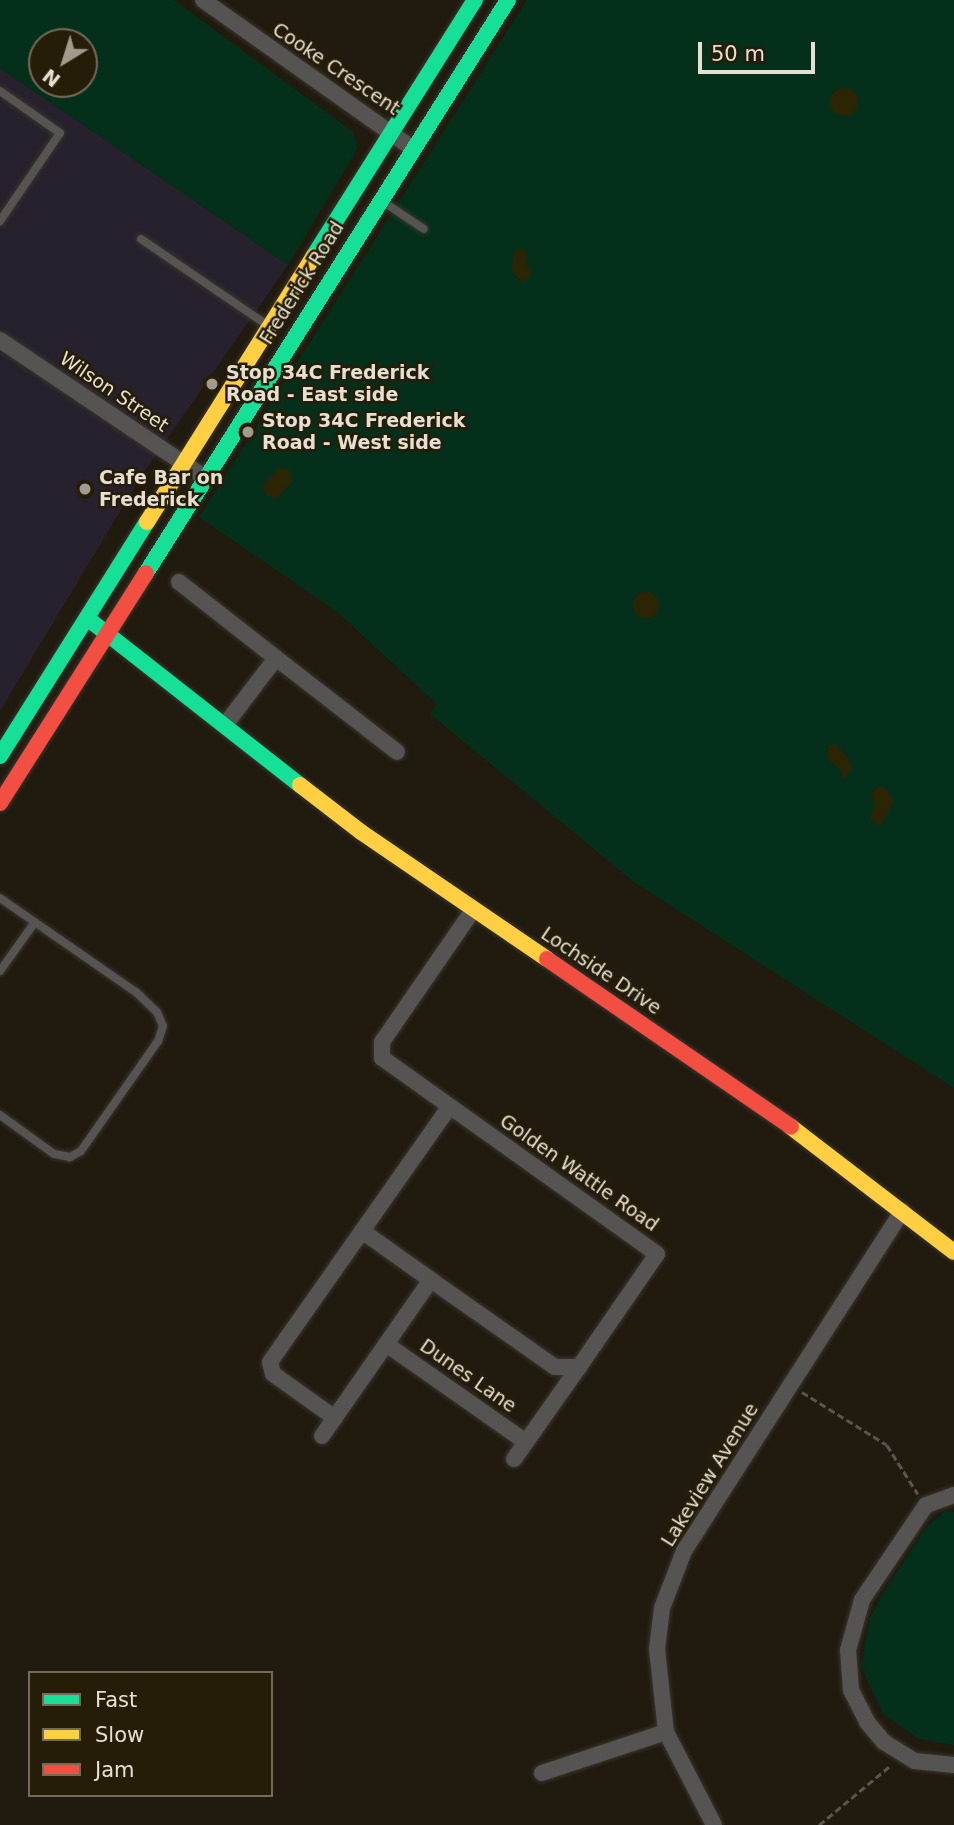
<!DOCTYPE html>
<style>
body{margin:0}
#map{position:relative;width:954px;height:1825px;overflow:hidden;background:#201a0f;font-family:"DejaVu Sans",sans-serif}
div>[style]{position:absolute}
.commercial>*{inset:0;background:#27212d}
.green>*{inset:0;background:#04301b}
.sand>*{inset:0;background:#2b2405}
.round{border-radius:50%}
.path>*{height:2.5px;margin-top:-1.25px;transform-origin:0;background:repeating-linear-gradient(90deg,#575550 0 7px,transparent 0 10.5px)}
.roads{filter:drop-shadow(0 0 2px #3a352c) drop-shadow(0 0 2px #3a352c)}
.lane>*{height:8px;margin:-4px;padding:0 4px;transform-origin:4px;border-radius:4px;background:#565353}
.street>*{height:16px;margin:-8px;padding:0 8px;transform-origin:8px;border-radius:8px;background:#565353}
.fast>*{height:16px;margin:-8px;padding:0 8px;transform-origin:8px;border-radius:8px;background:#16e098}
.slow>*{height:16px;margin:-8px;padding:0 8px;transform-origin:8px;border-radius:8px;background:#ffcf43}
.jam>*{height:16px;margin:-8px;padding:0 8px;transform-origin:8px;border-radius:8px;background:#f24e42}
.dots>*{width:19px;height:19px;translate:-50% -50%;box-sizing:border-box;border:4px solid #261d09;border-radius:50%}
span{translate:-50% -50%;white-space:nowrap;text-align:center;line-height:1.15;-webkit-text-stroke:5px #261d09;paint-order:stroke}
.street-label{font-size:19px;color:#e6e0d3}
.poi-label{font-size:19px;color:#e6e0d3;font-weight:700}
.left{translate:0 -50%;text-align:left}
.legend{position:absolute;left:28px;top:1671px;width:245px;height:126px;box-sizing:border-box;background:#261d09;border:2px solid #736b5a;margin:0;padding:9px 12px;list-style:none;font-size:21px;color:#e6e0d3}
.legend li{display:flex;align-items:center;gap:14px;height:35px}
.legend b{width:35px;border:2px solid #736b5a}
.north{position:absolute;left:28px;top:28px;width:70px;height:70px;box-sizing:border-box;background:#261d09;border:2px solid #736b5a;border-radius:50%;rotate:218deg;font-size:19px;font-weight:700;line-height:28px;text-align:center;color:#e6e0d3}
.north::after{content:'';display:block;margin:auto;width:24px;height:32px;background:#a19b8e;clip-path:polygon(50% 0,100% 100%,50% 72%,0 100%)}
.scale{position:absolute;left:698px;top:42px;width:117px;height:32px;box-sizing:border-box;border:4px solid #e6e0d3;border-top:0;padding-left:9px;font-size:21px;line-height:24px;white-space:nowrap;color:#e6e0d3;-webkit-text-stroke:5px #261d09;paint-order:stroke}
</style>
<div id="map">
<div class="commercial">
<i style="clip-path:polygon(0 68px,288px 265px,142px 475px,0 711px)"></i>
</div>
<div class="green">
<i style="clip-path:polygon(evenodd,0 0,174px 0,353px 132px,358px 148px,288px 265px,0 68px,0 0,42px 42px,84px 42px,84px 84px,42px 84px,42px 42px)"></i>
<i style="clip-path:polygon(527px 0,954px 0,954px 1088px,634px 882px,430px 714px,437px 704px,337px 612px,199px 517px)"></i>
<i style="clip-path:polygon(945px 1511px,954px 1512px,954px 1745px,919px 1739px,883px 1714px,861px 1667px,869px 1620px,883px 1593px,927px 1526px)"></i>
</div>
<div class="sand">
<i class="round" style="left:830px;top:88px;width:28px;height:28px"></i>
<i style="clip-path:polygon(522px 249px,528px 253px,526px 265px,532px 273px,524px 283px,512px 272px,513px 252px)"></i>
<i style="clip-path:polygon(280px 468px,289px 470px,293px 481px,277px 498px,267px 496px,262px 485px)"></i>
<i class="round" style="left:633px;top:592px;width:26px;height:26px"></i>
<i style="clip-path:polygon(829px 745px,837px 745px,853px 766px,844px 780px,839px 768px,827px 759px)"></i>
<i style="clip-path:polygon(878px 786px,886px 788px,894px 801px,880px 827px,870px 818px,875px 807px,872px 793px)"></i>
</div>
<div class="path">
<i style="left:802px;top:1392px;width:100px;rotate:31.9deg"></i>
<i style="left:887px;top:1445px;width:58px;rotate:57.7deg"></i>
<i style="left:819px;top:1825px;width:94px;rotate:-39.8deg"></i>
</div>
<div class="roads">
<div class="lane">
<i style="left:0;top:91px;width:73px;rotate:35deg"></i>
<i style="left:60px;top:133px;width:107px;rotate:124.3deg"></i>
<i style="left:382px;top:201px;width:50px;rotate:33.7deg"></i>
<i style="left:141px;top:239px;width:153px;rotate:34.3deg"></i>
<i style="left:0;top:898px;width:165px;rotate:34.7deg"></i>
<i style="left:136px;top:992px;width:29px;rotate:44deg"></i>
<i style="left:157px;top:1012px;width:15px;rotate:67deg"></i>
<i style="left:163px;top:1026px;width:16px;rotate:108deg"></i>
<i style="left:158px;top:1041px;width:134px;rotate:125deg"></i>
<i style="left:81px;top:1151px;width:13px;rotate:151deg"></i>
<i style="left:70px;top:1157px;width:16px;rotate:-169deg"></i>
<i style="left:54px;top:1154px;width:67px;rotate:-144.2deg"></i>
<i style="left:0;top:971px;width:60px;rotate:-54.5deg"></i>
</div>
<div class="street">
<i style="left:203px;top:0;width:256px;rotate:35.3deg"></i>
<i style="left:0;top:340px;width:247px;rotate:33.9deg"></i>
<i style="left:179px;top:582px;width:123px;rotate:38.1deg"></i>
<i style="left:276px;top:658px;width:84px;rotate:127.3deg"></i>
<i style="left:276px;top:658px;width:153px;rotate:37.8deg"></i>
<i style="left:362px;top:1231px;width:85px;rotate:35.4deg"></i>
<i style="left:386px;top:1344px;width:171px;rotate:35deg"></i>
<i style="left:335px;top:1418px;width:76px;rotate:-144.6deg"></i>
<i style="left:273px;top:1374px;width:12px;rotate:-104deg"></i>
<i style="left:270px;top:1362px;width:312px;rotate:-54.9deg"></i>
<i style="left:322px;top:1436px;width:190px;rotate:-55.1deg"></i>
<i style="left:431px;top:1280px;width:151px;rotate:35.1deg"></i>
<i style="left:555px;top:1367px;width:24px"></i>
<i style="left:579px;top:1367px;width:137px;rotate:-55.4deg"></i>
<i style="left:657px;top:1254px;width:338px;rotate:-144.5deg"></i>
<i style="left:382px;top:1058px;width:16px;rotate:-90deg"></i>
<i style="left:382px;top:1042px;width:160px;rotate:-55.4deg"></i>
<i style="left:514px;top:1459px;width:113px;rotate:-54.8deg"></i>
<i style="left:954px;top:1495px;width:30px;rotate:160deg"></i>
<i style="left:926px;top:1505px;width:115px;rotate:124deg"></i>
<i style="left:862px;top:1600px;width:52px;rotate:105.6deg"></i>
<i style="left:848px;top:1650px;width:40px;rotate:85.7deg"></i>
<i style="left:851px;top:1690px;width:36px;rotate:63deg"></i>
<i style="left:867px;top:1722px;width:26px;rotate:50deg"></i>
<i style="left:884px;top:1742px;width:36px;rotate:32deg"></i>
<i style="left:915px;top:1761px;width:39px;rotate:6deg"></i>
<i style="left:542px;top:1773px;width:131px;rotate:-18.3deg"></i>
<i style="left:714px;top:1825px;width:105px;rotate:-117.3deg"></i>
<i style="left:666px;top:1732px;width:83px;rotate:-96.2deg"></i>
<i style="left:657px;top:1649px;width:41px;rotate:-83deg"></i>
<i style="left:662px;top:1608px;width:61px;rotate:-68.9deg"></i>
<i style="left:684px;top:1551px;width:404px;rotate:-57.3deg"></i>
</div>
<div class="fast">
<i style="left:313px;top:257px;width:304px;rotate:-57.8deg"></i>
<i style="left:146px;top:573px;width:678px;rotate:-57.72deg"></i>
<i style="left:87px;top:618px;width:271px;rotate:38.1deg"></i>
<i style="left:0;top:756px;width:276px;rotate:-57.9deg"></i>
</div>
<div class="slow">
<i style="left:147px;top:522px;width:313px;rotate:-57.9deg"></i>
<i style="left:300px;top:785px;width:77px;rotate:37.6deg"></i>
<i style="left:361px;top:832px;width:225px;rotate:34.3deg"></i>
<i style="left:791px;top:1127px;width:205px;rotate:37.5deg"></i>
</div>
<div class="jam">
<i style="left:0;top:803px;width:272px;rotate:-57.6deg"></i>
<i style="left:547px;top:959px;width:296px;rotate:34.5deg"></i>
</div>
</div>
<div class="dots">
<i style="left:212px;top:384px;background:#a19b8e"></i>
<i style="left:248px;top:432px;background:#a19b8e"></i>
<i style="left:85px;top:489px;background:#a19b8e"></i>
</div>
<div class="street-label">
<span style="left:336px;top:69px;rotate:34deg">Cooke Crescent</span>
<span style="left:302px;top:283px;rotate:-58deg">Frederick Road</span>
<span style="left:114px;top:392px;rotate:34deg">Wilson Street</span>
<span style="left:601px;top:971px;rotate:34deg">Lochside Drive</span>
<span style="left:579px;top:1173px;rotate:35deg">Golden Wattle Road</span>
<span style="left:468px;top:1376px;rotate:35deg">Dunes Lane</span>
<span style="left:710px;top:1475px;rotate:-58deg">Lakeview Avenue</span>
</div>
<div class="poi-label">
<span class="left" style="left:226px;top:384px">Stop 34C Frederick<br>Road - East side</span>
<span class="left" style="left:262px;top:432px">Stop 34C Frederick<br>Road - West side</span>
<span class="left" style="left:99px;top:489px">Cafe Bar on<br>Frederick</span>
</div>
<ul class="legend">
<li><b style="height:9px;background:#16e098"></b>Fast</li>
<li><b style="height:9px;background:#ffcf43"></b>Slow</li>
<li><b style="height:9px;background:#f24e42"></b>Jam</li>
</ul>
<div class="north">N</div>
<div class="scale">50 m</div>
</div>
